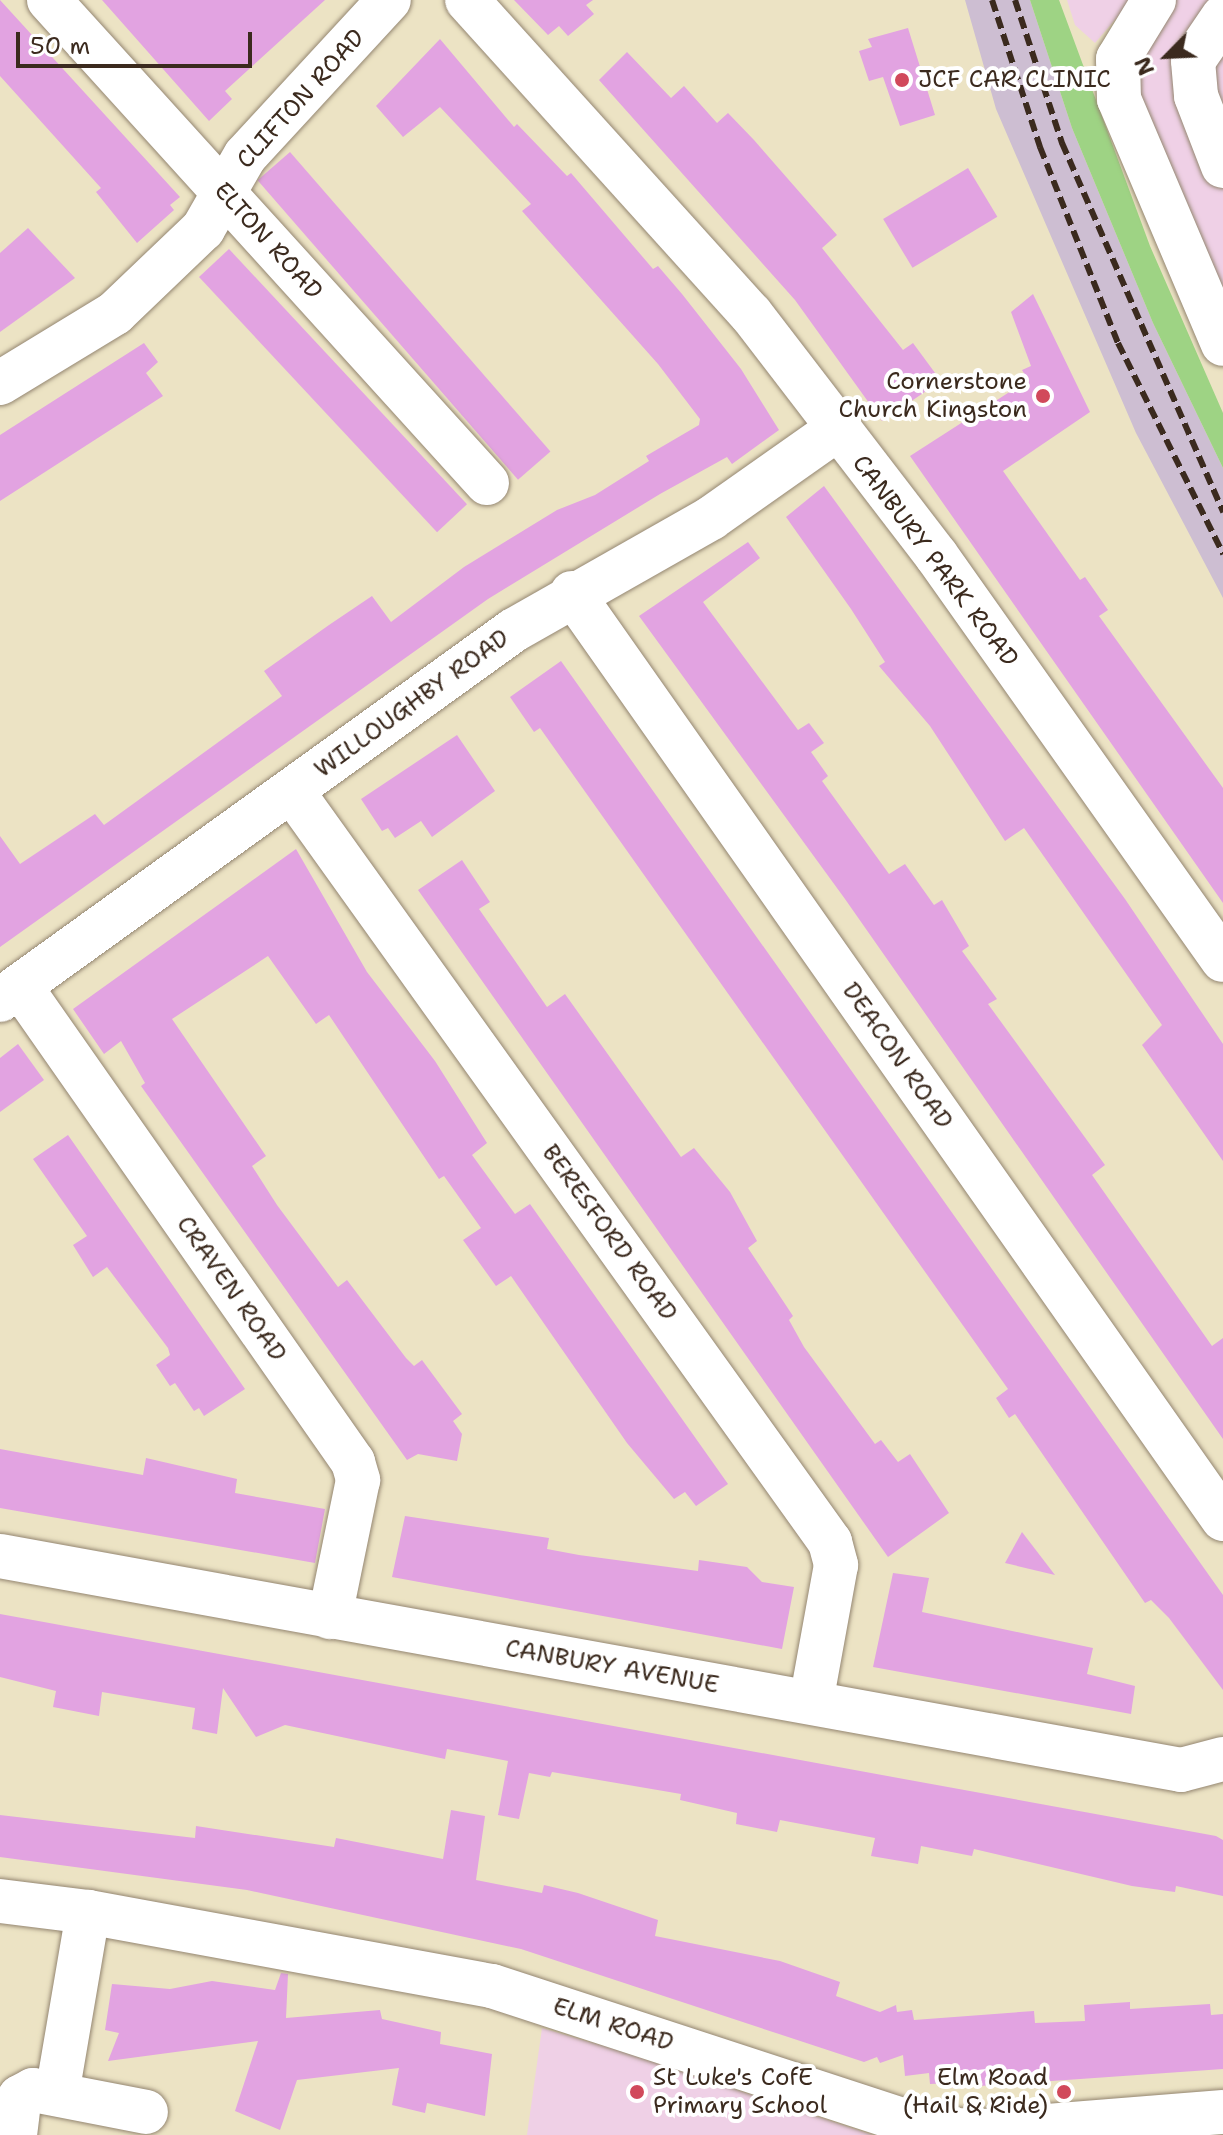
<!DOCTYPE html>
<style>
body{margin:0}
#map{position:relative;width:1223px;height:2135px;overflow:hidden;background:#ece3c4;font-family:"Shantell Sans",sans-serif}
div>[style]{position:absolute}
.built>*{inset:0;background:#efd0e6}
.industrial>*{inset:0;background:#cdbed2}
.green>*{inset:0;background:#9ed384}
.building>*{inset:0;background:#e2a3e1;transform-origin:0 0}
.roads{filter:drop-shadow(0 0 2px #948671) drop-shadow(0 0 2px #948671)}
.minor>*{height:44px;margin:-22px;padding:0 22px;transform-origin:22px;border-radius:22px;background:#fff}
.rail>*{height:6px;margin-top:-3px;transform-origin:0;background:repeating-linear-gradient(90deg,#3b2a1e 0 12px,transparent 0 18px)}
.dots>*{width:22px;height:22px;translate:-50% -50%;box-sizing:border-box;border:4px solid #fff;border-radius:50%}
span{translate:-50% -50%;white-space:nowrap;text-align:center;line-height:1.15;-webkit-text-stroke:8px #fff;paint-order:stroke}
.poi-label{font-size:24px;color:#3b2a1e}
.left{translate:0 -50%;text-align:left}
.right{translate:-100% -50%;text-align:right}
.street-label{font-size:24px;color:#3b2a1e}
.north{position:absolute;left:1127px;top:16px;width:80px;height:80px;-webkit-text-stroke:6px #fff;paint-order:stroke;rotate:246deg;font-size:22px;font-weight:700;line-height:32px;text-align:center;color:#3b2a1e}
.north::after{content:'';display:block;margin:auto;width:28px;height:36px;background:#3b2a1e;clip-path:polygon(50% 0,100% 100%,50% 72%,0 100%)}
.scale{position:absolute;left:16px;top:32px;width:236px;height:36px;box-sizing:border-box;border:4px solid #3b2a1e;border-top:0;padding-left:10px;font-size:24px;line-height:28px;white-space:nowrap;color:#3b2a1e;-webkit-text-stroke:6px #fff;paint-order:stroke}
</style>
<div id="map">
<div class="built">
<i style="clip-path:polygon(1067px 0,1132px 0,1095px 43px,1075px 25px)"></i>
<i style="clip-path:polygon(1168px 0,1223px 0,1223px 300px,1133px 90px,1133px 67px)"></i>
<i style="clip-path:polygon(542px 2028px,610px 2048px,873px 2135px,527px 2135px)"></i>
</div>
<div class="industrial">
<i style="clip-path:polygon(965px 0,1030px 0,1072px 128px,1153px 323px,1223px 468px,1223px 598px,1136px 433px,996px 109px)"></i>
</div>
<div class="green">
<i style="clip-path:polygon(1030px 0,1059px 0,1150px 246px,1223px 413px,1223px 468px,1153px 323px,1072px 128px)"></i>
</div>
<div class="building">
<i style="clip-path:polygon(0 0,180px 197px,170px 205px,174px 210px,137px 243px,96px 192px,101px 188px,0 76px)"></i>
<i style="clip-path:polygon(102px 0,325px 0,225px 91px,232px 99px,209px 121px)"></i>
<i style="clip-path:polygon(514px 0,593px 0,586px 5px,594px 14px,568px 36px,559px 26px,548px 35px)"></i>
<i style="clip-path:polygon(908px 28px,935px 115px,900px 126px,883px 77px,869px 81px,859px 51px,872px 47px,868px 39px)"></i>
<i style="clip-path:polygon(440px 39px,514px 127px,517px 124px,567px 176px,571px 173px,653px 269px,658px 266px,682px 294px,741px 369px,779px 430px,732px 464px,727px 457px,660px 494px,488px 599px,0 947px,0 836px,20px 864px,95px 814px,104px 825px,282px 696px,264px 671px,329px 625px,372px 596px,391px 622px,464px 567px,557px 510px,595px 495px,649px 461px,646px 456px,699px 425px,700px 419px,658px 364px,522px 211px,531px 204px,440px 107px,403px 137px,376px 106px)"></i>
<i style="clip-path:polygon(627px 52px,671px 98px,684px 86px,717px 123px,728px 113px,754px 140px,837px 235px,822px 248px,903px 350px,913px 343px,941px 381px,882px 421px,795px 300px,599px 80px)"></i>
<i style="left:290px;top:152px;width:397px;height:43px;rotate:49deg"></i>
<i style="left:968px;top:168px;width:57px;height:99px;rotate:59deg"></i>
<i style="clip-path:polygon(28px 228px,75px 278px,0 332px,0 253px)"></i>
<i style="left:229px;top:249px;width:349px;height:41px;rotate:47deg"></i>
<i style="clip-path:polygon(1033px 294px,1090px 412px,1003px 471px,1080px 580px,1085px 577px,1108px 610px,1099px 616px,1223px 788px,1223px 903px,910px 456px,1028px 380px,1022px 370px,1031px 366px,1011px 312px)"></i>
<i style="clip-path:polygon(144px 343px,158px 362px,146px 373px,163px 396px,0 501px,0 435px)"></i>
<i style="clip-path:polygon(824px 486px,1125px 899px,1223px 1044px,1223px 1161px,1142px 1045px,1162px 1025px,1024px 828px,1005px 841px,930px 726px,879px 666px,885px 662px,851px 609px,786px 517px)"></i>
<i style="clip-path:polygon(748px 542px,760px 558px,703px 602px,798px 730px,809px 723px,824px 743px,811px 752px,828px 776px,822px 781px,889px 874px,905px 864px,934px 905px,942px 900px,969px 946px,962px 951px,997px 999px,988px 1004px,1105px 1165px,1092px 1175px,1212px 1346px,1223px 1338px,1223px 1439px,845px 899px,639px 616px)"></i>
<i style="clip-path:polygon(561px 661px,1223px 1595px,1223px 1690px,1169px 1618px,1151px 1600px,1145px 1603px,1015px 1414px,1009px 1418px,996px 1398px,1008px 1389px,540px 728px,534px 732px,510px 697px)"></i>
<i style="clip-path:polygon(457px 735px,495px 791px,432px 837px,421px 821px,395px 838px,388px 828px,382px 831px,361px 799px)"></i>
<i style="clip-path:polygon(296px 849px,367px 972px,435px 1061px,487px 1143px,472px 1155px,515px 1214px,530px 1204px,728px 1484px,696px 1506px,685px 1492px,674px 1499px,627px 1443px,511px 1276px,496px 1286px,463px 1240px,481px 1228px,444px 1176px,439px 1179px,329px 1015px,316px 1024px,268px 956px,172px 1019px,266px 1156px,252px 1166px,277px 1205px,338px 1287px,347px 1280px,406px 1358px,414px 1366px,422px 1360px,462px 1414px,453px 1421px,462px 1434px,457px 1461px,418px 1454px,407px 1460px,141px 1086px,145px 1083px,121px 1041px,104px 1054px,73px 1009px)"></i>
<i style="clip-path:polygon(462px 860px,490px 902px,479px 909px,547px 1007px,565px 994px,681px 1157px,694px 1148px,730px 1192px,757px 1241px,748px 1248px,793px 1316px,789px 1320px,804px 1347px,875px 1444px,881px 1440px,898px 1462px,910px 1454px,949px 1513px,888px 1557px,418px 890px)"></i>
<i style="clip-path:polygon(18px 1044px,44px 1080px,0 1112px,0 1058px)"></i>
<i style="clip-path:polygon(68px 1135px,245px 1389px,204px 1416px,199px 1408px,194px 1411px,175px 1383px,170px 1386px,156px 1365px,170px 1355px,168px 1348px,107px 1267px,93px 1277px,73px 1245px,87px 1236px,33px 1159px)"></i>
<i style="clip-path:polygon(0 1449px,143px 1475px,146px 1458px,237px 1479px,235px 1493px,325px 1509px,315px 1563px,0 1508px)"></i>
<i style="clip-path:polygon(405px 1516px,549px 1538px,547px 1549px,579px 1555px,698px 1571px,699px 1560px,747px 1567px,762px 1582px,794px 1587px,782px 1649px,392px 1577px)"></i>
<i style="clip-path:polygon(1022px 1532px,1055px 1575px,1005px 1563px)"></i>
<i style="clip-path:polygon(893px 1573px,929px 1578px,922px 1612px,1093px 1648px,1087px 1674px,1135px 1686px,1131px 1714px,873px 1667px)"></i>
<i style="clip-path:polygon(0 1614px,1216px 1836px,1223px 1840px,1223px 1896px,1176px 1886px,1175px 1892px,1132px 1886px,974px 1849px,972px 1856px,921px 1846px,918px 1864px,871px 1856px,875px 1838px,780px 1820px,777px 1832px,736px 1824px,737px 1813px,680px 1800px,681px 1794px,552px 1772px,550px 1777px,529px 1773px,519px 1819px,498px 1815px,508px 1761px,447px 1749px,445px 1759px,285px 1725px,256px 1737px,223px 1688px,217px 1734px,192px 1729px,195px 1708px,102px 1692px,99px 1716px,53px 1707px,56px 1691px,0 1677px)"></i>
<i style="clip-path:polygon(451px 1810px,485px 1816px,476px 1880px,542px 1893px,544px 1885px,578px 1893px,658px 1920px,655px 1936px,780px 1961px,840px 1982px,836px 1996px,880px 2012px,896px 2005px,897px 2012px,912px 2010px,914px 2020px,1034px 2011px,1035px 2023px,1085px 2021px,1084px 2005px,1130px 2002px,1130px 2009px,1210px 2004px,1211px 2015px,1223px 2014px,1223px 2069px,952px 2088px,952px 2083px,930px 2084px,929px 2073px,905px 2076px,903px 2055px,880px 2063px,877px 2057px,864px 2062px,521px 1949px,247px 1890px,0 1857px,0 1815px,195px 1838px,196px 1826px,334px 1847px,336px 1838px,443px 1859px)"></i>
<i style="clip-path:polygon(281px 1973px,288px 1974px,286px 2018px,380px 2010px,382px 2019px,441px 2032px,440px 2044px,492px 2054px,485px 2116px,427px 2103px,425px 2113px,392px 2105px,399px 2068px,297px 2080px,280px 2130px,235px 2111px,258px 2041px,108px 2061px,119px 2033px,105px 2030px,112px 1984px,170px 1989px,212px 1981px,275px 1990px)"></i>
</div>
<div class="roads">
<div class="minor">
<i style="left:49px;top:0;width:652px;rotate:47.8deg"></i>
<i style="left:467px;top:0;width:423px;rotate:47.9deg"></i>
<i style="left:751px;top:314px;width:304px;rotate:52.5deg"></i>
<i style="left:936px;top:555px;width:496px;rotate:54.7deg"></i>
<i style="left:1154px;top:0;width:69px;rotate:121.4deg"></i>
<i style="left:1118px;top:59px;width:40px;rotate:88.6deg"></i>
<i style="left:1119px;top:99px;width:266px;rotate:67deg"></i>
<i style="left:1223px;top:17px;width:53px;rotate:124.3deg"></i>
<i style="left:1193px;top:61px;width:35px;rotate:85deg"></i>
<i style="left:1196px;top:96px;width:75px;rotate:68.9deg"></i>
<i style="left:0;top:383px;width:135px;rotate:-31.3deg"></i>
<i style="left:115px;top:313px;width:122px;rotate:-43.7deg"></i>
<i style="left:203px;top:229px;width:84px;rotate:-60.1deg"></i>
<i style="left:245px;top:156px;width:212px;rotate:-47.3deg"></i>
<i style="left:572px;top:593px;width:1132px;rotate:54.89deg"></i>
<i style="left:292px;top:791px;width:924px;rotate:54.38deg"></i>
<i style="left:830px;top:1542px;width:24px;rotate:75deg"></i>
<i style="left:836px;top:1565px;width:139px;rotate:100.3deg"></i>
<i style="left:20px;top:986px;width:581px;rotate:55.02deg"></i>
<i style="left:353px;top:1462px;width:19px;rotate:74deg"></i>
<i style="left:358px;top:1480px;width:140px;rotate:101.6deg"></i>
<i style="left:0;top:1000px;width:633px;rotate:-35.75deg"></i>
<i style="left:514px;top:630px;width:227px;rotate:-29.6deg"></i>
<i style="left:711px;top:518px;width:153px;rotate:-35.1deg"></i>
<i style="left:0;top:1556px;width:1200px;rotate:10.27deg"></i>
<i style="left:1181px;top:1770px;width:43px;rotate:-14.7deg"></i>
<i style="left:0;top:1901px;width:89px;rotate:7.1deg"></i>
<i style="left:88px;top:1912px;width:411px;rotate:10.4deg"></i>
<i style="left:492px;top:1986px;width:460px;rotate:18.1deg"></i>
<i style="left:929px;top:2129px;width:56px;rotate:2deg"></i>
<i style="left:985px;top:2131px;width:239px;rotate:-4.6deg"></i>
<i style="left:57px;top:2094px;width:185px;rotate:-80.3deg"></i>
<i style="left:15px;top:2135px;width:38px;rotate:-83deg"></i>
<i style="left:20px;top:2097px;width:15px;rotate:-28deg"></i>
<i style="left:33px;top:2090px;width:115px;rotate:11deg"></i>
</div>
</div>
<div class="rail">
<i style="left:992px;top:0;width:155px;rotate:71.9deg"></i>
<i style="left:1040px;top:147px;width:211px;rotate:68.3deg"></i>
<i style="left:1118px;top:343px;width:236px;rotate:63.5deg"></i>
<i style="left:1015px;top:0;width:151px;rotate:71.8deg"></i>
<i style="left:1062px;top:143px;width:403px;rotate:66.4deg"></i>
</div>
<div class="dots">
<i style="left:902px;top:80px;background:#d1495b"></i>
<i style="left:1043px;top:396px;background:#d1495b"></i>
<i style="left:637px;top:2092px;background:#d1495b"></i>
<i style="left:1064px;top:2092px;background:#d1495b"></i>
</div>
<div class="poi-label">
<span class="left" style="left:918px;top:80px">JCF CAR CLINIC</span>
<span class="right" style="left:1027px;top:396px">Cornerstone<br>Church Kingston</span>
<span class="left" style="left:653px;top:2092px">St Luke's CofE<br>Primary School</span>
<span class="right" style="left:1048px;top:2092px">Elm Road<br>(Hail &amp; Ride)</span>
</div>
<div class="street-label">
<span style="left:301px;top:99px;rotate:-48deg">CLIFTON ROAD</span>
<span style="left:268px;top:241px;rotate:48deg">ELTON ROAD</span>
<span style="left:935px;top:561px;rotate:53deg">CANBURY PARK ROAD</span>
<span style="left:412px;top:704px;rotate:-36deg">WILLOUGHBY ROAD</span>
<span style="left:897px;top:1056px;rotate:55deg">DEACON ROAD</span>
<span style="left:609px;top:1233px;rotate:54deg">BERESFORD ROAD</span>
<span style="left:231px;top:1289px;rotate:55deg">CRAVEN ROAD</span>
<span style="left:612px;top:1667px;rotate:10deg">CANBURY AVENUE</span>
<span style="left:613px;top:2025px;rotate:18deg">ELM ROAD</span>
</div>
<div class="north">N</div>
<div class="scale">50 m</div>
</div>
